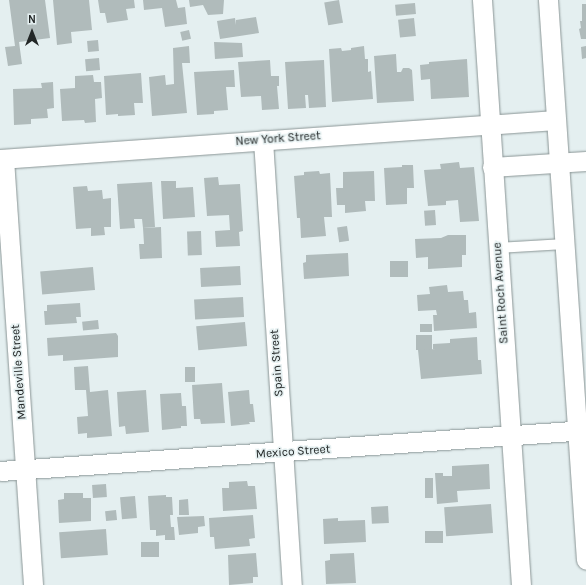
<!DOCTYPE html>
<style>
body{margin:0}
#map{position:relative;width:586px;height:585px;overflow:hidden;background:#e4eff0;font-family:Karla,sans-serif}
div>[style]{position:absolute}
.building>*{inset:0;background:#b0bbbb;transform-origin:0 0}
.roads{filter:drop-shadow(0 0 1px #8a9595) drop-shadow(0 0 1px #8a9595)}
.service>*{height:10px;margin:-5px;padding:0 5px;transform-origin:5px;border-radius:5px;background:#fff}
.minor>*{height:19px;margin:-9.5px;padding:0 9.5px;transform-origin:9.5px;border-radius:9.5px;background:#fff}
span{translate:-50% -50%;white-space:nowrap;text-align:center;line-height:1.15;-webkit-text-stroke:3px #e4eff0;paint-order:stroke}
.street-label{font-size:12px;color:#222626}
.north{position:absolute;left:12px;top:12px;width:40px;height:40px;-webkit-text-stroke:3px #e4eff0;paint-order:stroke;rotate:0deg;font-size:11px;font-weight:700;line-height:16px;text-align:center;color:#222626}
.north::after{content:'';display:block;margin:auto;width:14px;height:18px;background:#222626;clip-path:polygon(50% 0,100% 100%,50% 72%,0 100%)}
</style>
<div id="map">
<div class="building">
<i style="clip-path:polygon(9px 0,45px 0,50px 38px,19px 42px,22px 64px,8px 66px,5px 47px,15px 46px)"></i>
<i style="clip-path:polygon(53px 0,89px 0,92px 30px,71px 32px,72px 43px,57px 45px)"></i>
<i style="clip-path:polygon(98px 0,134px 0,135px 8px,126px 9px,128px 20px,107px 23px,105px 13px,100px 13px)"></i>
<i style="clip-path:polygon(143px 0,176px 0,178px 8px,185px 7px,187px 24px,165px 27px,162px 8px,144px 10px)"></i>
<i style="clip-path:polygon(189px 0,224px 0,223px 14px,208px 15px,203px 5px,190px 7px)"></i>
<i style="left:339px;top:0;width:23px;height:15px;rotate:80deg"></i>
<i style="left:415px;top:3px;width:11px;height:20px;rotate:85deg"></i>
<i style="clip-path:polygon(582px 4px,586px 4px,586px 39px,581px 39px,579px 29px,581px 28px,580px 21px,582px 21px)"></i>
<i style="clip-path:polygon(256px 17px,259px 33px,220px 39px,217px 21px,235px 18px,236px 25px,236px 20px)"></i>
<i style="left:414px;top:18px;width:18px;height:16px;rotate:84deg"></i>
<i style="left:189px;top:30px;width:9px;height:9px;rotate:77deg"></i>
<i style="left:98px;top:40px;width:11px;height:11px;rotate:85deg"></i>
<i style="clip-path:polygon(214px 42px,242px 43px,243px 57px,215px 59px)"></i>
<i style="clip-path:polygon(189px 46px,190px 63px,182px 63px,187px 113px,152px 116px,149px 77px,165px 75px,166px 85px,174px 84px,173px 48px)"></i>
<i style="clip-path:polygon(364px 46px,365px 59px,368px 59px,368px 72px,371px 71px,373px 99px,332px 102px,329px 49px,341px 48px,342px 51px,351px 50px,351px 48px)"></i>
<i style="clip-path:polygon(586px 46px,586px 58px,582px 59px,581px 47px)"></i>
<i style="clip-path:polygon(396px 54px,397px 72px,401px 72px,403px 68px,409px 68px,412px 70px,414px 101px,377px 103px,374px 56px)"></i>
<i style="left:99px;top:58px;width:12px;height:14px;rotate:85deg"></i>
<i style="clip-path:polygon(467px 59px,469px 97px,431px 99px,430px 79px,421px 80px,420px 65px,429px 64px,429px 62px)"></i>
<i style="clip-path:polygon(270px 60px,271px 76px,279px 76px,279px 86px,277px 86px,279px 109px,262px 110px,261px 96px,241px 97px,238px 62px)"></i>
<i style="clip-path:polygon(324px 60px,326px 107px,309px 108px,308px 95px,305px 95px,306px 108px,288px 109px,285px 62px)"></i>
<i style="clip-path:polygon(234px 70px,235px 87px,226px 87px,228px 110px,214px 111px,214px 114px,197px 115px,194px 72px)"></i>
<i style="clip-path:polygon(141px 73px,143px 103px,134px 103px,135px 115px,118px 116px,118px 114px,106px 115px,104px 76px)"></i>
<i style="clip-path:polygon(93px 75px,94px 82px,101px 82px,102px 98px,95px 99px,96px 122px,85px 123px,84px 120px,62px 121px,60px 89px,75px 88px,75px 76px)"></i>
<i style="clip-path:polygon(53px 82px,54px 108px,47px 109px,48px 118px,31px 119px,31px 124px,14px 125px,13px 89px,42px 88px,41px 83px)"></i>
<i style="clip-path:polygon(459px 162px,460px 168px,474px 167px,479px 221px,460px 222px,458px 200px,446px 201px,446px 205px,428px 206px,424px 170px,441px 169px,440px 164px)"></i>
<i style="clip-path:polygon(402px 165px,413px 165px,414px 188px,407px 188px,407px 204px,386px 205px,384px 168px,402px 167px)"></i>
<i style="clip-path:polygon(319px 171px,320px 174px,330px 173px,332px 217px,324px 217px,326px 236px,301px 238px,300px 218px,297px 218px,294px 176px,304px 175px,304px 172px)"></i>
<i style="clip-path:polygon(374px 171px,375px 201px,365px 201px,366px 211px,345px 213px,345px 205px,337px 205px,336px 188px,343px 188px,343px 172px)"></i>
<i style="clip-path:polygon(218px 177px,219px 185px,240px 184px,243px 231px,239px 232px,240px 246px,216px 247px,215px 231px,230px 230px,229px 215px,207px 216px,204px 178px)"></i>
<i style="clip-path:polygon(161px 181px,176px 181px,176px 188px,193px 187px,195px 217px,163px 219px)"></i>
<i style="clip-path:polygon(152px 182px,155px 227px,143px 228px,142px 219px,134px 219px,135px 228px,120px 229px,117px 184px)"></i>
<i style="clip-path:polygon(87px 186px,88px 191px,102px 190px,103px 199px,111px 198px,111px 227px,104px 227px,105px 235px,91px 236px,91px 228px,76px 229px,73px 187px)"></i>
<i style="left:435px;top:210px;width:15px;height:11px;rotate:86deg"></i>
<i style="left:347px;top:226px;width:15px;height:10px;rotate:82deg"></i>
<i style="clip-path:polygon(161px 227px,162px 258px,140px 259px,139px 244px,144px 244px,143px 228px)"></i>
<i style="left:201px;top:231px;width:24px;height:14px;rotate:88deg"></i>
<i style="clip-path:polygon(448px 235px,466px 235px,466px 255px,462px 255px,462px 267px,428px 269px,428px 257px,416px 258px,415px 239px,441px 238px)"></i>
<i style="clip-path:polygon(348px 253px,349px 276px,304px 279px,303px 263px,306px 262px,306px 255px)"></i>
<i style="left:408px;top:261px;width:16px;height:18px;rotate:90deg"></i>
<i style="left:240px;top:266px;width:19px;height:40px;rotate:87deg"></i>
<i style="left:93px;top:267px;width:23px;height:53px;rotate:85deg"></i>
<i style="clip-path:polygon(447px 285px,448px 292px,463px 291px,464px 300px,468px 300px,469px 313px,476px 312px,477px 328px,434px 331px,433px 315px,437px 315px,436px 310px,418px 311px,417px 295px,430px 294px,429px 287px)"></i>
<i style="left:243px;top:297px;width:20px;height:49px;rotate:87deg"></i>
<i style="clip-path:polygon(80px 303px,81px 317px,76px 317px,77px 323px,45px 325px,44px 311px,47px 311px,47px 305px)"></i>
<i style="left:98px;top:320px;width:9px;height:16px;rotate:84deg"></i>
<i style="left:245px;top:322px;width:24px;height:49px;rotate:85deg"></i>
<i style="left:432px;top:324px;width:8px;height:12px;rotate:90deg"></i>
<i style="clip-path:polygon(116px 333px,118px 336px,118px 357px,63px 361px,63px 355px,48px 356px,47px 338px)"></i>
<i style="left:416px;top:335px;width:16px;height:15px"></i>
<i style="clip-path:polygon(477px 337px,478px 360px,481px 360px,482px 374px,421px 379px,418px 350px,436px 349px,433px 349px,433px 344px,450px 343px,450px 339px)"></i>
<i style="clip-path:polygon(88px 366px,90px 392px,108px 390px,112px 436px,87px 438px,87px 433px,78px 434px,77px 417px,88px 416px,86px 390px,75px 390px,74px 367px)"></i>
<i style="left:185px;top:367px;width:10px;height:15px"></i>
<i style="clip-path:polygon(222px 383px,225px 423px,201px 424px,200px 419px,194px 419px,192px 385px)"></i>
<i style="clip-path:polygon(146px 390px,149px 432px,126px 434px,125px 426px,119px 427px,117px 392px)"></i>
<i style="clip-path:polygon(249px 390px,250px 404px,253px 404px,255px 422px,249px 422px,250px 424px,231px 426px,228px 392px)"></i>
<i style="clip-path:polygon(181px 393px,182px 406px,186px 406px,187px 426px,181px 426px,181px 428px,162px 430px,160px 394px)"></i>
<i style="clip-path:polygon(489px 464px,490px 489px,457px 491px,458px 502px,437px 504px,435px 473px,443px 473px,443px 476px,452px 476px,452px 466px)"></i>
<i style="left:425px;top:478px;width:8px;height:20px"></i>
<i style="clip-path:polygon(247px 481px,248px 486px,255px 486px,257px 509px,223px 511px,222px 488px,229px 488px,229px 482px)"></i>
<i style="left:106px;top:484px;width:13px;height:14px;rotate:86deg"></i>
<i style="clip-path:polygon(64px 493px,83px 493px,83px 498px,91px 498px,91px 521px,59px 523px,58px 500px,64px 499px)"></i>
<i style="clip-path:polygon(166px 495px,166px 497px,172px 497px,173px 515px,170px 515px,171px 527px,174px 527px,175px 540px,165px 540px,165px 535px,156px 536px,156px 530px,150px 530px,148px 496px)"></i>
<i style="left:135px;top:496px;width:22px;height:15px;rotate:85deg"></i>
<i style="clip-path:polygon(188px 499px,189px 515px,179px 515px,179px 500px)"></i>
<i style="left:491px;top:504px;width:29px;height:47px;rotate:86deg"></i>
<i style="left:388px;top:506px;width:17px;height:17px;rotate:87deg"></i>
<i style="left:116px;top:510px;width:10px;height:11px;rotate:84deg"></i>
<i style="clip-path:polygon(253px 515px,255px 538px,249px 539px,250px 546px,215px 549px,214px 537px,210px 537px,209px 518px)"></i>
<i style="clip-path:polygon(204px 516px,205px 526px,198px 527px,198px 533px,179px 535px,177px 517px)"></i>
<i style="clip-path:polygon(338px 518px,338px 521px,365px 520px,366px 542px,324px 544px,323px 519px)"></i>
<i style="left:106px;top:529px;width:26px;height:47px;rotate:86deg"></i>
<i style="left:443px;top:531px;width:12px;height:18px;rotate:90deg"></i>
<i style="left:141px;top:542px;width:18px;height:15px"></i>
<i style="clip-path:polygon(256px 553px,258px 577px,253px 577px,253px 583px,229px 585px,228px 555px)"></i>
<i style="clip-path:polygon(354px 553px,356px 583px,326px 584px,325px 561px,330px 560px,330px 554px)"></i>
</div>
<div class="roads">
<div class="service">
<i style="left:498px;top:248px;width:66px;rotate:-3.5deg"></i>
</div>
<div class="minor">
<i style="left:482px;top:0;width:586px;rotate:86.19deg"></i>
<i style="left:548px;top:0;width:561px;rotate:86.12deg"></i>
<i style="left:263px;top:140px;width:446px;rotate:86.3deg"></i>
<i style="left:0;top:159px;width:557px;rotate:-4.01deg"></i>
<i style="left:4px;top:159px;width:427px;rotate:86.1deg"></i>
<i style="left:492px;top:167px;width:94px;rotate:-3.7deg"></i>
<i style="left:0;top:471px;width:587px;rotate:-4deg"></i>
</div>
</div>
<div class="street-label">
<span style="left:278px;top:139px;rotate:-4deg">New York Street</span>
<span style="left:501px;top:293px;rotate:-94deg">Saint Roch Avenue</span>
<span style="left:277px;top:363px;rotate:-94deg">Spain Street</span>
<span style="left:19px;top:372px;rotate:-94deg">Mandeville Street</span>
<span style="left:293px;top:452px;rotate:-4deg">Mexico Street</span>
</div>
<div class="north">N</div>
</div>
